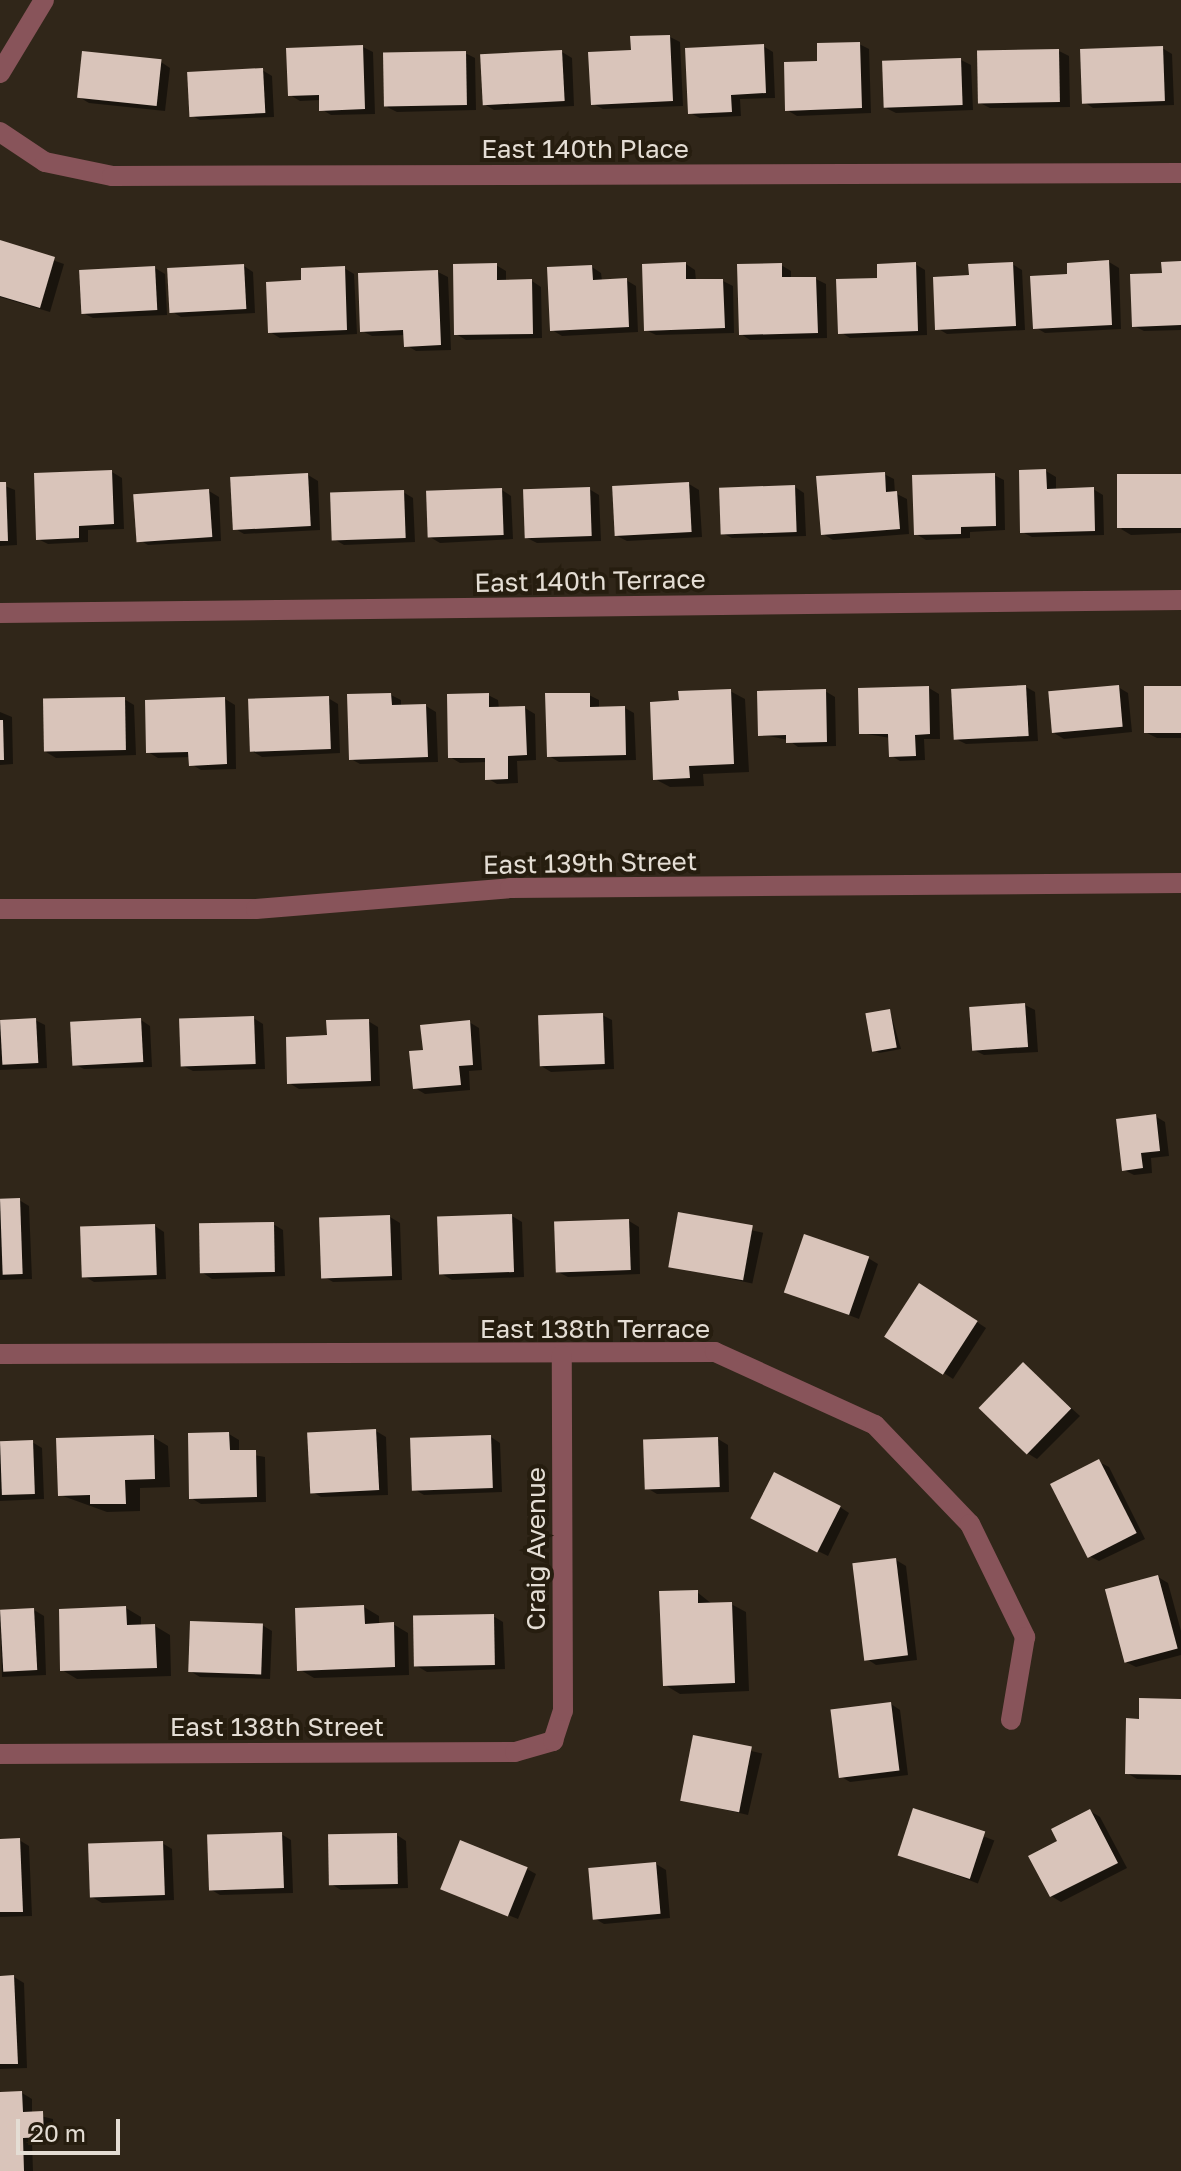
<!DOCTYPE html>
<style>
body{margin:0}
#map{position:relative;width:1181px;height:2171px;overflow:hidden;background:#302619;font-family:"Golos Text",sans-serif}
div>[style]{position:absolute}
.shadow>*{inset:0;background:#0007;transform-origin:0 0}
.building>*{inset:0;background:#d9c4ba;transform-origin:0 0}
.minor>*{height:20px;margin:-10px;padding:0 10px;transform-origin:10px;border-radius:10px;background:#88545a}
.tertiary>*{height:20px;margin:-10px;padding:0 10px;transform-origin:10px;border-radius:10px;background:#88545a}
span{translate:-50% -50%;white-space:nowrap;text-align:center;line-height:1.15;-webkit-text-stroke:8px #261d0f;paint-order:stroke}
.street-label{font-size:26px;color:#e4ddd4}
.scale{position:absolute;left:16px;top:2119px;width:104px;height:36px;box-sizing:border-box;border:4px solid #e4ddd4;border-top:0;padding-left:10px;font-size:24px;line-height:28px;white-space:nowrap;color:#e4ddd4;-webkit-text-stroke:6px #261d0f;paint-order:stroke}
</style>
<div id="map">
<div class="shadow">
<i style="clip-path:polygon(670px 37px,680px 42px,683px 106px,603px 109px,593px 104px,633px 52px)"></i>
<i style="clip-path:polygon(859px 44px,869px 49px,871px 113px,797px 116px,787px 110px,819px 63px)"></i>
<i style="clip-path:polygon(763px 46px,773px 52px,775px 98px,740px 99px,741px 116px,700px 118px,690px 113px)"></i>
<i style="clip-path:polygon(363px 47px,373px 52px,375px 114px,331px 115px,321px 109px,321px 100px,300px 101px,290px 95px)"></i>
<i style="clip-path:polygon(1162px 48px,1172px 54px,1174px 105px,1093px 108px,1084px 102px)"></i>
<i style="clip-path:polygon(1059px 51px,1069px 56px,1070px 107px,990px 108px,980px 103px)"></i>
<i style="clip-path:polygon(562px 52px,572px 58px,574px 106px,494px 110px,484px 104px)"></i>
<i style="clip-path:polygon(465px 53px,475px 58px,476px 110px,397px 112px,387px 107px)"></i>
<i style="clip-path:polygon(961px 60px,971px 65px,973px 110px,896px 113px,886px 108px)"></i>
<i style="clip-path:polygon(161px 62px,170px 68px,165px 111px,89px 103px,79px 97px)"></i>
<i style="clip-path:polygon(262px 70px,272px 76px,274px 117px,200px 120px,190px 115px)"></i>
<i style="clip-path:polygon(0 242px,64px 264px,50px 312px,0 297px)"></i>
<i style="clip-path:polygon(1109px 262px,1119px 268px,1121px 329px,1045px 333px,1035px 327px,1069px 276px)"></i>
<i style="clip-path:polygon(1181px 263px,1181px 330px,1144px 331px,1134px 326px,1164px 275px)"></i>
<i style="clip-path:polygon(686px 264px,695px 270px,696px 281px,723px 281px,733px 286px,734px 333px,656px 335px,646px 330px)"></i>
<i style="clip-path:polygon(915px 264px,925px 270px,927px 335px,850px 338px,840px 332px,879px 280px)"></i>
<i style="clip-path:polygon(1012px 264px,1022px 270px,1025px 330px,947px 334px,937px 328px)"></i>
<i style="clip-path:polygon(496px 265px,506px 271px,506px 282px,532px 281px,541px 287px,542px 338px,466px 340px,456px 334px)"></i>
<i style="clip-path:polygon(781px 265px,791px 271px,791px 279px,816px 279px,826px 284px,827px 338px,750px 340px,741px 334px)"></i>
<i style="clip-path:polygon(244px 266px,253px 272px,255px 313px,181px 317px,171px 311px)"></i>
<i style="clip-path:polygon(592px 267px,601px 273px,602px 281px,626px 280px,636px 286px,638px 332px,562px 336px,552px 330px)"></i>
<i style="clip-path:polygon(155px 268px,165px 274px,167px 315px,93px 318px,83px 313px)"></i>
<i style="clip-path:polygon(344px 268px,354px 274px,357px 334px,280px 338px,270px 332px,303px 282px)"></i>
<i style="clip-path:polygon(438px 272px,448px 277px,451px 350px,416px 351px,406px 345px,406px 335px,372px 336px,362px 331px)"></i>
<i style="clip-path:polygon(1046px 471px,1056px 477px,1056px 490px,1093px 489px,1103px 495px,1104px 535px,1032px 537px,1022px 532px)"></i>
<i style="clip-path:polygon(112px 472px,122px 478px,124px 529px,88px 530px,88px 542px,48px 544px,38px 539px)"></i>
<i style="clip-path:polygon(884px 474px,894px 479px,895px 493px,907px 499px,909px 534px,833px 540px,823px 534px)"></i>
<i style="clip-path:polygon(308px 475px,318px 481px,320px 530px,244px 534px,234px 528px)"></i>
<i style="clip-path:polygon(994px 475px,1004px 480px,1005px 530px,970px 532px,970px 538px,926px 540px,916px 534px)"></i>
<i style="clip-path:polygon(1181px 476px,1181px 533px,1131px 535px,1121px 529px)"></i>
<i style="clip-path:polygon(0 484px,15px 490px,17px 545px,0 546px)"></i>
<i style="clip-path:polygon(689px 484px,699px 490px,702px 537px,627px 541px,617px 536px)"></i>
<i style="clip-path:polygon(795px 487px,804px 493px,806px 536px,732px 538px,722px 533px)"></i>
<i style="clip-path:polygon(589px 489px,599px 495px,601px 541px,537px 543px,527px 538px)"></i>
<i style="clip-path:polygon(502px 490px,511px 496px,513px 539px,440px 543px,430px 537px)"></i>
<i style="clip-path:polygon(209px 491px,219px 497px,221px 541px,148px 545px,138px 539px)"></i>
<i style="clip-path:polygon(403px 492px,413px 498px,415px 542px,344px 545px,334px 539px)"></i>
<i style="clip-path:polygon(1026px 687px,1035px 692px,1038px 741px,966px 744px,956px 739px)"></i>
<i style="clip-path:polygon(1118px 687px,1128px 693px,1132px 732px,1064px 739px,1054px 733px)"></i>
<i style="clip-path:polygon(929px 688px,939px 694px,940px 739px,924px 739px,925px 760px,900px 761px,890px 755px,890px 738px,861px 733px)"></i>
<i style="clip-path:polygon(1181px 688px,1181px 738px,1157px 738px,1147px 733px)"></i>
<i style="clip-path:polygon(730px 691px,745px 699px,749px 772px,703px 774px,704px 786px,670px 787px,655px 779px,681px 702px)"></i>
<i style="clip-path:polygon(825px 691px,835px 697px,836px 746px,798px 747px,788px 740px,760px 734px)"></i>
<i style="clip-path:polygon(391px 695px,401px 700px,401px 707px,426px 706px,436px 712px,438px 762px,360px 764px,351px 759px)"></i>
<i style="clip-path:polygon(488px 695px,498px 700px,499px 709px,525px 708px,535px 714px,536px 760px,517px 761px,518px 783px,497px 784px,487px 778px,487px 762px,460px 763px,450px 757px)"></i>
<i style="clip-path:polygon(589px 695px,599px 700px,599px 709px,625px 708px,634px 713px,636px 760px,559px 762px,549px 756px)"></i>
<i style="clip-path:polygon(328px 698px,338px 704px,340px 753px,262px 757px,252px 751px)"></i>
<i style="clip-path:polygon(124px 699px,134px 705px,136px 755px,56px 758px,46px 752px)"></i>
<i style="clip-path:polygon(225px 699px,235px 705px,236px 769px,201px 770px,191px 764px,191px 757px,158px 758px,148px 752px)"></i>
<i style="clip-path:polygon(0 712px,12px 717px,13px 764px,0 765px)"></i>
<i style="clip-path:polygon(1025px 1005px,1035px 1010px,1038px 1052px,984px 1055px,974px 1050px)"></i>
<i style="clip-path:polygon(890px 1011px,901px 1049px,879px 1053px,875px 1050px)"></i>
<i style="clip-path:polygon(602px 1015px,612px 1020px,614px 1069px,551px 1072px,541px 1066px)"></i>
<i style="clip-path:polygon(253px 1018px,263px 1024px,265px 1069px,193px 1071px,183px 1066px)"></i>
<i style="clip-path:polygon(35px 1020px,45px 1025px,47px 1068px,0 1070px,0 1021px)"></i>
<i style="clip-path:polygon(141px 1020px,150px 1026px,152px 1067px,84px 1069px,74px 1064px)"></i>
<i style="clip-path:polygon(368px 1021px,378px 1027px,380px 1086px,299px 1089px,289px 1083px,329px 1037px)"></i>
<i style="clip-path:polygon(469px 1022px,479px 1028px,482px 1070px,469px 1071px,470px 1090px,425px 1094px,415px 1088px,425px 1052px)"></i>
<i style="clip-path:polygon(1155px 1116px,1165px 1122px,1169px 1156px,1151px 1158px,1152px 1173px,1134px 1175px,1124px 1170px)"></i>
<i style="clip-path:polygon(19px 1200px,29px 1206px,32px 1279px,0 1280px,0 1201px)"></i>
<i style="left:680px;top:1215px;width:85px;height:52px;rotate:12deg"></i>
<i style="clip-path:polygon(512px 1216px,522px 1222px,524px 1277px,452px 1280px,442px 1274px)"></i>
<i style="clip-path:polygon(390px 1217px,400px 1223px,402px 1280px,333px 1282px,323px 1276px)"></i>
<i style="clip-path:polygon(629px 1221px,639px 1227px,640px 1274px,568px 1277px,558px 1272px)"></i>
<i style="clip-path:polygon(273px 1224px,283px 1230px,285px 1276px,212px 1279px,203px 1273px)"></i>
<i style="clip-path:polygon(155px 1226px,164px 1232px,166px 1279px,94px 1282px,84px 1276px)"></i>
<i style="clip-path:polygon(868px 1258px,878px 1264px,859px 1319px,786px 1291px)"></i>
<i style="clip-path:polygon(930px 1291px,986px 1328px,953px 1379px,944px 1373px)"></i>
<i style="clip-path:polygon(1023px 1364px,1080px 1416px,1037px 1459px,1027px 1453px)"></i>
<i style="clip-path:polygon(376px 1431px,386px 1437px,388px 1495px,321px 1497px,311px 1491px)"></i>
<i style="clip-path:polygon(229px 1434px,239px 1440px,239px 1452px,265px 1457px,266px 1502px,201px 1504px,191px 1498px)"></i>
<i style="clip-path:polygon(153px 1437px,168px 1446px,170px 1487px,140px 1488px,140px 1511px,107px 1512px,60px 1495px)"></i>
<i style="clip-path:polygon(491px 1437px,500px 1443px,502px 1492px,424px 1495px,414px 1489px)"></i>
<i style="clip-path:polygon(718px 1439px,728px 1445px,729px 1492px,657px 1494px,647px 1488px)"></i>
<i style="clip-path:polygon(32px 1442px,42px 1448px,44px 1499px,0 1501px,0 1443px)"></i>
<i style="clip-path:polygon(1099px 1462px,1109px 1467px,1145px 1539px,1099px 1561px,1089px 1556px)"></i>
<i style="clip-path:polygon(840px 1507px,849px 1513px,828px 1556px,763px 1524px)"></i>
<i style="clip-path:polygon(896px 1560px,906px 1566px,917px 1660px,876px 1665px,867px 1659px)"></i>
<i style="clip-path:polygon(1158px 1577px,1168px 1583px,1181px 1631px,1181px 1655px,1136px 1667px,1126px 1662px)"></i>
<i style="clip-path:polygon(697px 1592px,712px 1604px,731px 1604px,746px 1612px,749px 1691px,680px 1694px,665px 1685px)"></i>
<i style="clip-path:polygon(364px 1607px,379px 1616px,379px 1625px,393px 1624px,408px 1633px,409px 1675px,314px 1678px,299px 1669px)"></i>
<i style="clip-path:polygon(126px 1608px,141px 1617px,141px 1626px,155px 1626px,170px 1635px,171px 1676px,77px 1679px,62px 1670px)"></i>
<i style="clip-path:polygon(34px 1610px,44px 1616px,46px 1675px,2px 1677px,0 1612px)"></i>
<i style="clip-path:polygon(493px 1616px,503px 1622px,505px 1669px,427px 1672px,417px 1666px)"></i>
<i style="clip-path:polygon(262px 1625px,272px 1631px,270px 1679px,200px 1677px,190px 1671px)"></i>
<i style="clip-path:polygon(1181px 1701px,1181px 1780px,1137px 1779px,1127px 1773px,1141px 1721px)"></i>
<i style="clip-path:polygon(891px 1704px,900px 1710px,908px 1775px,850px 1782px,840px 1776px)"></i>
<i style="left:695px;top:1738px;width:69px;height:63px;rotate:13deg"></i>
<i style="left:915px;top:1810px;width:85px;height:46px;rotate:21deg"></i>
<i style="clip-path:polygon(1090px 1811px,1100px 1817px,1127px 1868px,1061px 1902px,1051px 1896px,1060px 1842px)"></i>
<i style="clip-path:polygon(281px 1834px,291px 1840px,293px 1893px,220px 1895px,210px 1889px)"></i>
<i style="clip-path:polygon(397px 1835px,406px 1841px,408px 1888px,341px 1890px,331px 1884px)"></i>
<i style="clip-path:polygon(19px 1840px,29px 1846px,32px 1916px,0 1917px,0 1841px)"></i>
<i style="clip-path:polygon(162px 1843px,172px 1849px,174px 1900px,102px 1903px,92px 1897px)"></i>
<i style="clip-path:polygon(656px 1864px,666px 1870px,670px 1918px,604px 1924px,594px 1918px)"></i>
<i style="clip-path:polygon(527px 1869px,536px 1874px,518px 1919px,452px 1893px)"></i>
<i style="clip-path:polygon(14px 1977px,24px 1983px,27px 2068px,0 2069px,0 1978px)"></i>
<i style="clip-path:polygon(22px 2093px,32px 2099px,32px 2114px,53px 2119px,54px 2141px,32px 2142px,33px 2171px,0 2171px,0 2094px)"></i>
</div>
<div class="building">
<i style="clip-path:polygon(670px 35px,673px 101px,591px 105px,588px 52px,631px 50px,630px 36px)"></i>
<i style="clip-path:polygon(860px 42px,862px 108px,785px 111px,784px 62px,817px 61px,817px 43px)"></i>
<i style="clip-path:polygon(764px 44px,766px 93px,731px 95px,732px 112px,688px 114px,685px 48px)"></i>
<i style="clip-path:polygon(363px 45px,365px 109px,319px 111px,319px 95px,288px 96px,286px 48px)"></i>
<i style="left:1163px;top:46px;width:55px;height:83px;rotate:88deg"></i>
<i style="left:1059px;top:49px;width:53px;height:82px;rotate:89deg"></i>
<i style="left:562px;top:50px;width:51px;height:82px;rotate:87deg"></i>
<i style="left:82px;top:51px;width:80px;height:47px;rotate:6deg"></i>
<i style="left:466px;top:51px;width:54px;height:83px;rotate:89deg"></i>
<i style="left:961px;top:58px;width:47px;height:79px;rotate:88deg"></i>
<i style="left:263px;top:68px;width:45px;height:76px;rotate:87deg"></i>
<i style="clip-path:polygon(0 240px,55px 257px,40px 308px,0 296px)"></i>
<i style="clip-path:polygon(1109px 260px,1112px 325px,1033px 329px,1030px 276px,1067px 274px,1067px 263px)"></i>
<i style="clip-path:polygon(1181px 261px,1181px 325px,1132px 327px,1130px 274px,1162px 273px,1161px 262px)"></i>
<i style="clip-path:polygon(686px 262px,686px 279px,723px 279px,725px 328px,644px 331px,642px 264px)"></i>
<i style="clip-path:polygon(916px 262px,918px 331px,838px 334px,836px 279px,877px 278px,877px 264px)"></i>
<i style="clip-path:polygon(1013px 262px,1016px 326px,935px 330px,933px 277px,969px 275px,968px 264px)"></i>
<i style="clip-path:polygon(497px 263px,497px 280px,532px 279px,533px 334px,454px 335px,453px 264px)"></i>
<i style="clip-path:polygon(782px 263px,782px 277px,816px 277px,818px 333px,739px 335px,737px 264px)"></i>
<i style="left:244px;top:264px;width:45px;height:77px;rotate:87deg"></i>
<i style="clip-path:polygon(592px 265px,593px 280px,627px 278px,629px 327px,550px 331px,547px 267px)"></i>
<i style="left:155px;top:266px;width:44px;height:76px;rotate:87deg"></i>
<i style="clip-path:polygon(345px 266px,347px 330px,268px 333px,266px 282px,301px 280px,301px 268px)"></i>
<i style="clip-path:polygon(438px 270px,441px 345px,404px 347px,403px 330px,360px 332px,358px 273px)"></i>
<i style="clip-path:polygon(1046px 469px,1047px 489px,1094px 487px,1095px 531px,1020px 533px,1019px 470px)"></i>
<i style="clip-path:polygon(112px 470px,114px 524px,79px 526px,79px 538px,36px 540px,34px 473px)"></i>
<i style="clip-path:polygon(885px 472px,886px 492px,897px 491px,900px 529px,821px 535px,816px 476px)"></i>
<i style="left:308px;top:473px;width:53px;height:78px;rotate:87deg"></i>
<i style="clip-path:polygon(995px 473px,996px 526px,961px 527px,961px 534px,914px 535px,912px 475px)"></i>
<i style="left:1181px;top:474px;width:54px;height:64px;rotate:90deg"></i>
<i style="clip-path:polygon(0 482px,6px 482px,8px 541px,0 541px)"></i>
<i style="left:689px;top:482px;width:50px;height:77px;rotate:87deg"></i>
<i style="left:795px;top:485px;width:47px;height:76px;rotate:88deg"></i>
<i style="left:590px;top:487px;width:49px;height:67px;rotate:88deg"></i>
<i style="left:502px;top:488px;width:47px;height:76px;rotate:88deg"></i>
<i style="left:209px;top:489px;width:48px;height:76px;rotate:86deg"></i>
<i style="left:404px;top:490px;width:48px;height:74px;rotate:88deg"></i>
<i style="left:1026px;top:685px;width:51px;height:75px;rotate:87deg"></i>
<i style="left:1119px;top:685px;width:42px;height:71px;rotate:85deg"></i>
<i style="clip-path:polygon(929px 686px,930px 734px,915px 735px,916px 756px,889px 757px,888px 734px,859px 734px,858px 688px)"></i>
<i style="left:1181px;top:686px;width:47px;height:37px;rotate:90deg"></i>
<i style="clip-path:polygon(731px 689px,734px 764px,689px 766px,690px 778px,653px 780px,650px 702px,679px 700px,678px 691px)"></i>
<i style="clip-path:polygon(826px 689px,827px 742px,786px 743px,786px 735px,758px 736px,757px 691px)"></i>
<i style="clip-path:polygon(391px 693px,392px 705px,426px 704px,428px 757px,349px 760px,347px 694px)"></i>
<i style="clip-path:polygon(489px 693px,489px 707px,525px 706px,527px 755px,508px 756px,508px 779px,485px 780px,485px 758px,448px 758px,447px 694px)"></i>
<i style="clip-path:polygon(545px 693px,590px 693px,590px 707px,625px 706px,626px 755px,547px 757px)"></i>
<i style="left:329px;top:696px;width:53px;height:81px;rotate:88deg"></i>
<i style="left:125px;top:697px;width:53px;height:82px;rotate:89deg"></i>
<i style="clip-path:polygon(225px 697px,227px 764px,189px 766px,188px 752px,146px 753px,145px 700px)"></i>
<i style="clip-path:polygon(0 720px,3px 720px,4px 760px,0 760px)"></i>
<i style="left:1025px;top:1003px;width:44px;height:56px;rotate:86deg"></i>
<i style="left:890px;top:1009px;width:39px;height:25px;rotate:80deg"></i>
<i style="left:603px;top:1013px;width:51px;height:65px;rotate:88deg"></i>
<i style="left:254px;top:1016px;width:48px;height:75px;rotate:88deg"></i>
<i style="left:36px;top:1018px;width:45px;height:36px;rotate:87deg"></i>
<i style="left:141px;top:1018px;width:44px;height:71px;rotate:87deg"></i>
<i style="clip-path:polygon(369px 1019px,371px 1081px,287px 1084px,286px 1037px,327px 1035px,326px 1020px)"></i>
<i style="clip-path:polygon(470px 1020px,473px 1065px,459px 1066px,461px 1085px,413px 1089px,409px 1051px,423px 1050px,420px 1025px)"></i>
<i style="clip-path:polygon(1156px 1114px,1160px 1151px,1141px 1153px,1143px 1168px,1122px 1171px,1116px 1119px)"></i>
<i style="left:20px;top:1198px;width:76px;height:20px;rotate:88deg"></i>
<i style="left:678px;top:1212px;width:76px;height:56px;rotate:10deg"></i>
<i style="left:512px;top:1214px;width:58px;height:75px;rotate:88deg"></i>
<i style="left:390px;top:1215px;width:61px;height:71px;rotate:88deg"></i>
<i style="left:629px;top:1219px;width:51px;height:75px;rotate:88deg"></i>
<i style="left:274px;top:1222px;width:50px;height:75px;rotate:89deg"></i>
<i style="left:155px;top:1224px;width:51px;height:75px;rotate:88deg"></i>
<i style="left:804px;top:1234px;width:69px;height:62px;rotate:19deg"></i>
<i style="left:919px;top:1283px;width:70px;height:64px;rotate:33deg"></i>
<i style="left:1023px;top:1362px;width:67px;height:64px;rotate:44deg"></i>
<i style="left:376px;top:1429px;width:61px;height:69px;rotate:87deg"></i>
<i style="clip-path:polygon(229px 1432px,230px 1450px,256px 1450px,257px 1497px,189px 1499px,188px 1433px)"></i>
<i style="clip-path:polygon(154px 1435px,155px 1479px,125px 1480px,126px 1504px,90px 1504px,90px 1495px,58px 1496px,56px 1438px)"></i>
<i style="left:491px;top:1435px;width:53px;height:81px;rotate:88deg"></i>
<i style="left:718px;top:1437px;width:50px;height:75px;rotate:88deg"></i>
<i style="left:33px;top:1440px;width:54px;height:33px;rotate:88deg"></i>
<i style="left:1099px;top:1459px;width:83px;height:55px;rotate:63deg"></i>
<i style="left:774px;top:1472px;width:75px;height:52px;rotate:27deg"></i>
<i style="left:896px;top:1558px;width:98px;height:44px;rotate:83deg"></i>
<i style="left:1158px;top:1575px;width:76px;height:55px;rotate:75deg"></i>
<i style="clip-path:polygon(698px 1590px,698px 1603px,732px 1602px,735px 1683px,663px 1686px,659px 1591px)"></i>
<i style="clip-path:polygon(364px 1605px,365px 1624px,394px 1622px,395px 1667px,297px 1671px,295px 1608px)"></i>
<i style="clip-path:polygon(126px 1606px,127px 1625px,155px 1624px,157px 1668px,60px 1671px,59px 1609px)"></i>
<i style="left:34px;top:1608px;width:62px;height:34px;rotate:87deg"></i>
<i style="left:494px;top:1614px;width:51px;height:81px;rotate:89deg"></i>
<i style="left:190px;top:1621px;width:73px;height:51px;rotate:2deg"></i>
<i style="clip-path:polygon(1139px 1698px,1181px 1699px,1181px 1775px,1125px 1774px,1126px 1718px,1139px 1719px)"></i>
<i style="left:891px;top:1702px;width:69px;height:61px;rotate:83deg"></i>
<i style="left:693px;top:1735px;width:60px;height:67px;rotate:11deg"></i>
<i style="left:913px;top:1808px;width:76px;height:50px;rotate:18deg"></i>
<i style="clip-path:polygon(1090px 1809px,1118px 1863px,1050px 1897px,1028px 1856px,1057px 1841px,1051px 1829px)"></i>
<i style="left:282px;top:1832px;width:56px;height:75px;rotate:88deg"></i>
<i style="left:397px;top:1833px;width:51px;height:69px;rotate:89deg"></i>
<i style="clip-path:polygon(20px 1838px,23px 1912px,0 1912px,0 1839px)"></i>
<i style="left:460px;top:1840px;width:73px;height:53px;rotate:22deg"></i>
<i style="left:163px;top:1841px;width:54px;height:75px;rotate:88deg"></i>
<i style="left:656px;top:1862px;width:52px;height:68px;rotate:85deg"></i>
<i style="clip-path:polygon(14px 1975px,18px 2064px,0 2064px,0 1976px)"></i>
<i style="clip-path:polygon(22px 2091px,23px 2112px,43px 2111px,44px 2137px,23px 2138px,24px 2171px,0 2171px,0 2092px)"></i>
</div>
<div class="minor">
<i style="left:0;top:73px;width:85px;rotate:-58.9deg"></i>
<i style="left:0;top:132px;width:54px;rotate:33.7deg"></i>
<i style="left:45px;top:162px;width:68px;rotate:11.8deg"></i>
<i style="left:112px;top:176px;width:1069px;rotate:-0.16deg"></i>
<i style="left:0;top:613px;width:1181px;rotate:-0.63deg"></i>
<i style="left:0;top:1354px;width:715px;rotate:-0.16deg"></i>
<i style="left:715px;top:1352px;width:176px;rotate:24.5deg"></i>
<i style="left:875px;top:1425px;width:137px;rotate:46.2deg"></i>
<i style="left:970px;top:1524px;width:126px;rotate:64deg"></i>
<i style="left:1025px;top:1637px;width:84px;rotate:99.6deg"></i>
<i style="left:0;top:1754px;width:515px;rotate:-0.22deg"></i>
<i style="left:515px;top:1752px;width:40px;rotate:-16deg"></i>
<i style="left:553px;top:1741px;width:32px;rotate:-72deg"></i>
<i style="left:563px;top:1711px;width:356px;rotate:-90.2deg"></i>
</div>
<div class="tertiary">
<i style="left:0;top:909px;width:256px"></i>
<i style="left:256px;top:909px;width:255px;rotate:-4.7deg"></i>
<i style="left:510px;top:888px;width:671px;rotate:-0.43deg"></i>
</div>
<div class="street-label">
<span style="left:585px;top:149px">East 140th Place</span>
<span style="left:590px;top:581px;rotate:-1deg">East 140th Terrace</span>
<span style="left:590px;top:863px;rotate:-1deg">East 139th Street</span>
<span style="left:595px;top:1329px">East 138th Terrace</span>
<span style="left:536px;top:1549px;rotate:-90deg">Craig Avenue</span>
<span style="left:277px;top:1727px">East 138th Street</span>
</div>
<div class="scale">20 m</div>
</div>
